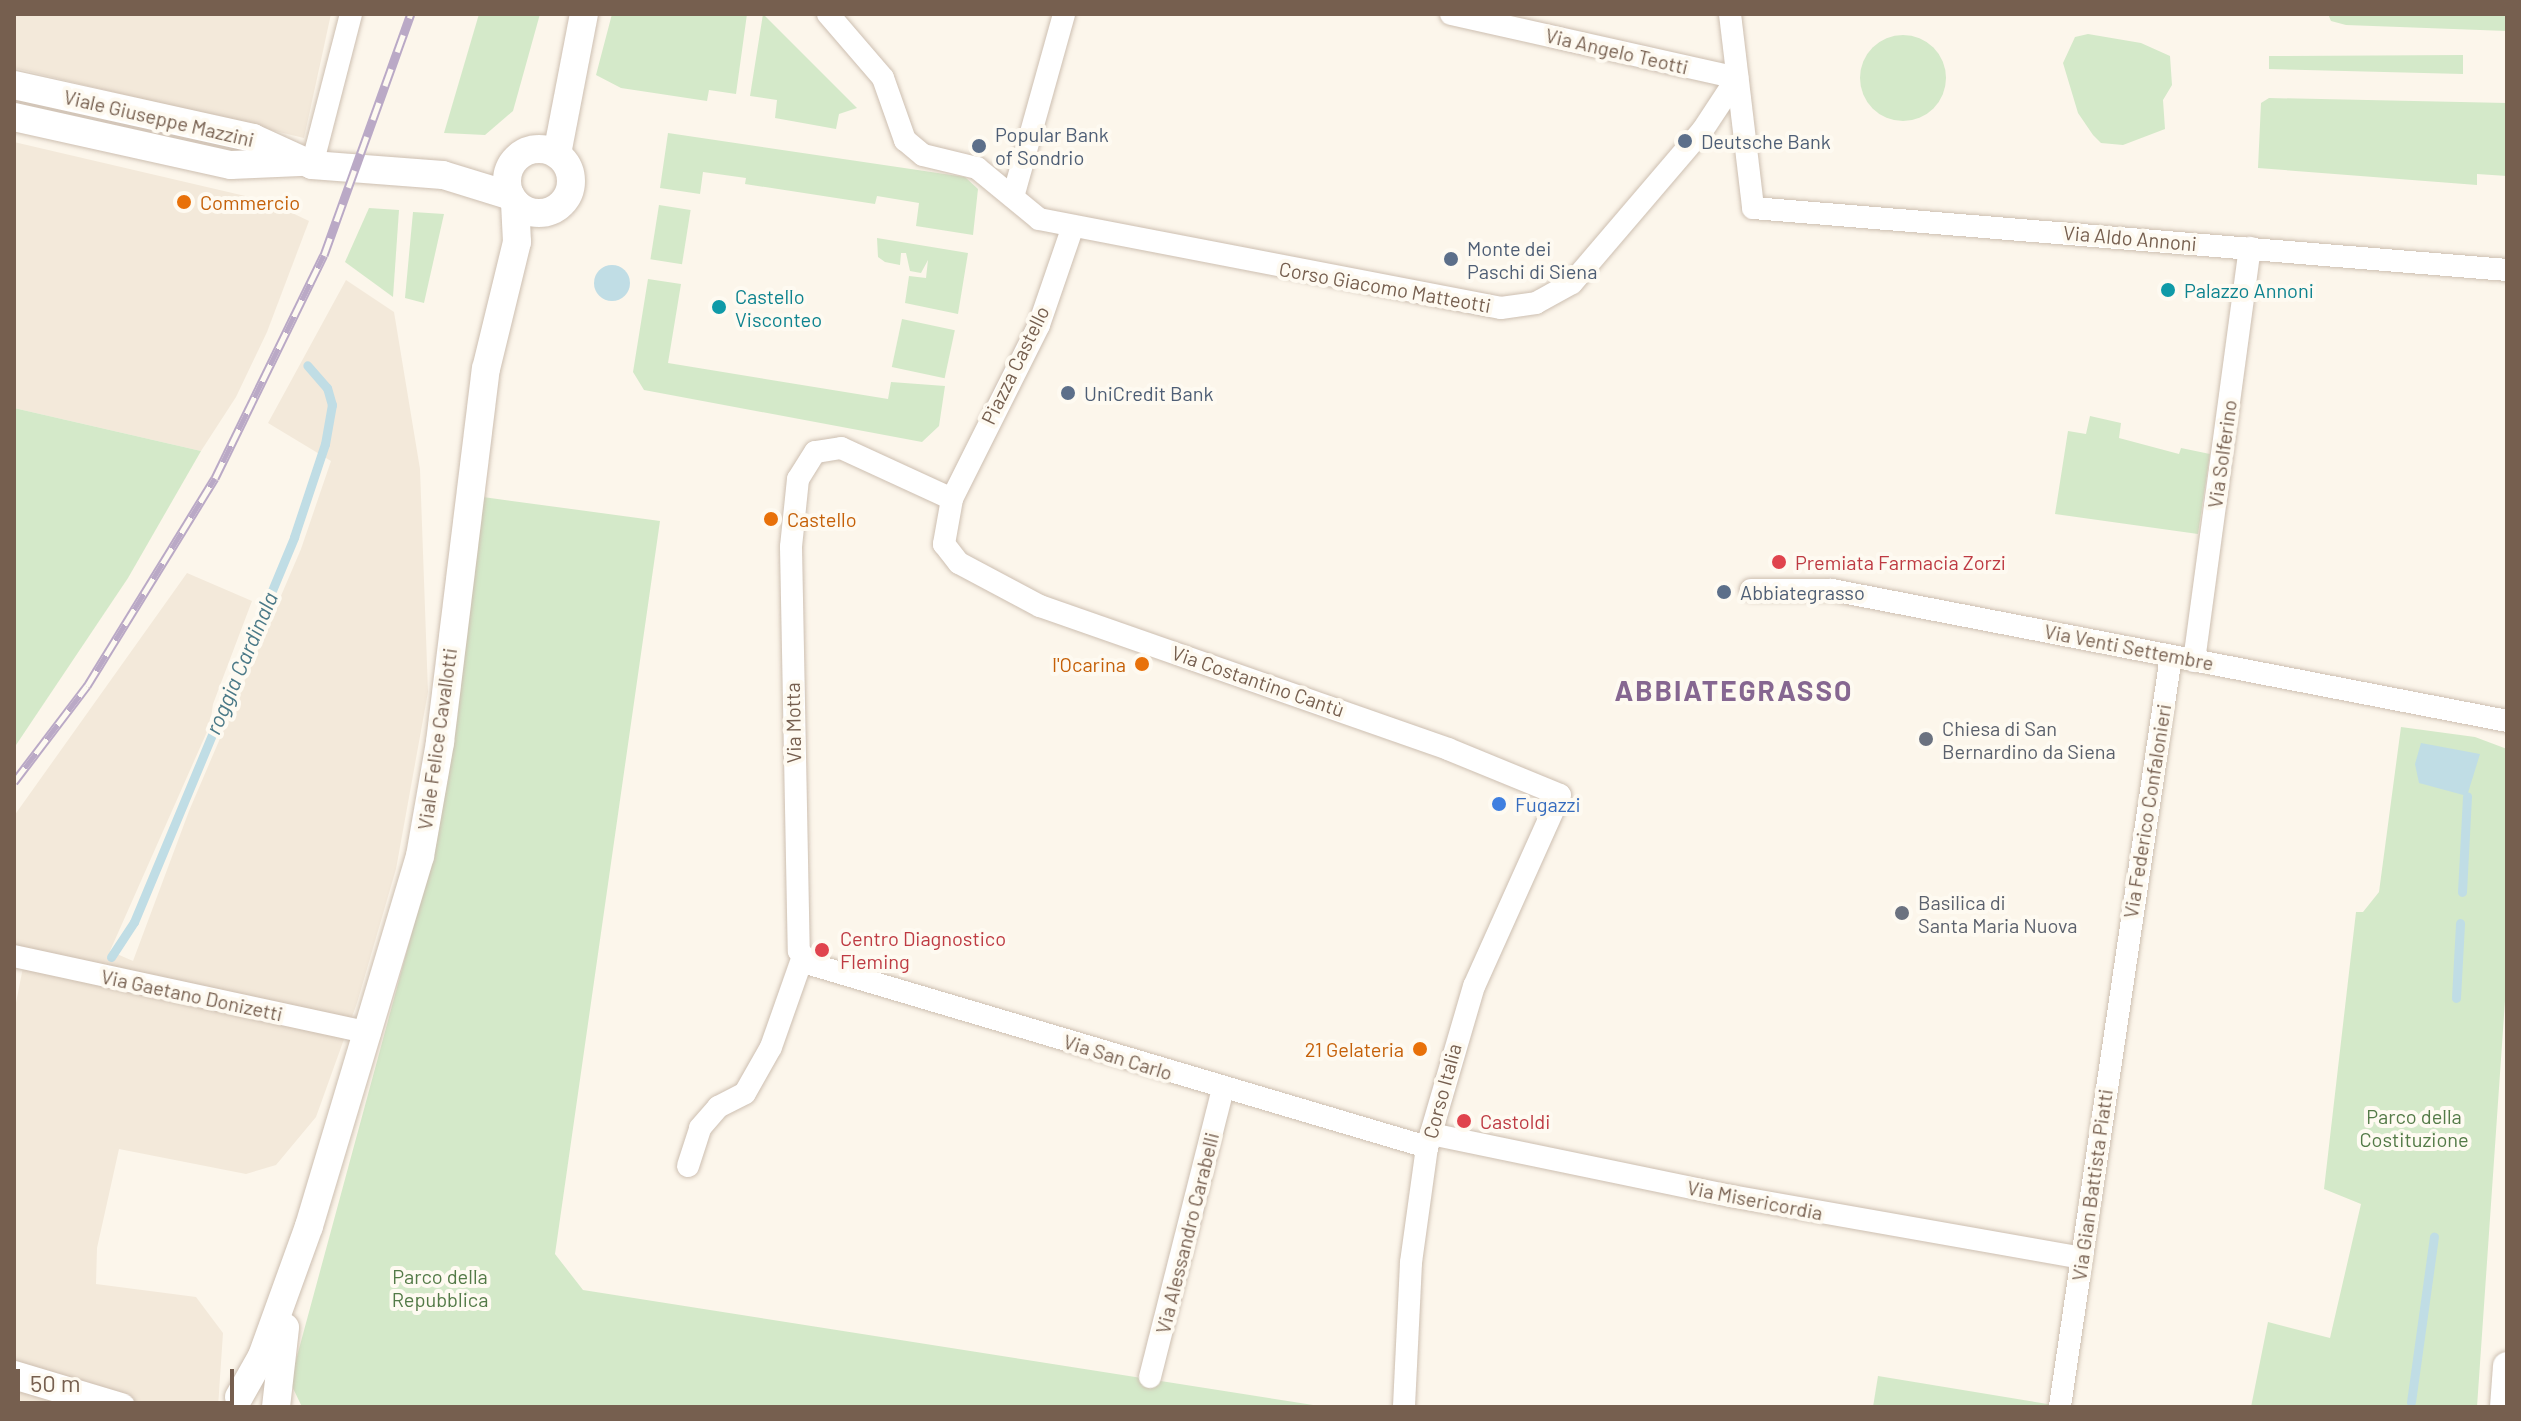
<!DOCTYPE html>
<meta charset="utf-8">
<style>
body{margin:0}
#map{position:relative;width:2521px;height:1421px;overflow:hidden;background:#fcf6eb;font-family:Barlow,sans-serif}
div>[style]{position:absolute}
.residential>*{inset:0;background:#f3e9da}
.green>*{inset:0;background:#d4e9c9;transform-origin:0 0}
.round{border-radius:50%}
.water>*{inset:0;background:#c0dde5}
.stream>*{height:9px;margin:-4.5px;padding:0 4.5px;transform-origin:4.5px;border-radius:4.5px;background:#c0dde5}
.roads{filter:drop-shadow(0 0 2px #cdbfb1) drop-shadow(0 0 2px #cdbfb1)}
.minor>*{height:22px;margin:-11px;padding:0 11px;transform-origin:11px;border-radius:11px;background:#fff}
.tertiary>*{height:28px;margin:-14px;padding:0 14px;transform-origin:14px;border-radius:14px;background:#fff}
.tertiary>.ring{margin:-14px;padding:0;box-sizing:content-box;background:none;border:28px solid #fff;border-radius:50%}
.rail>*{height:9px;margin-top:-4.5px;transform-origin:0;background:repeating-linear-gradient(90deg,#fefaf1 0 18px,#baa9c6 0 36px);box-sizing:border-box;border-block:2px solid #baa9c6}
.dots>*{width:22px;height:22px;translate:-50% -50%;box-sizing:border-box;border:4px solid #fefaf1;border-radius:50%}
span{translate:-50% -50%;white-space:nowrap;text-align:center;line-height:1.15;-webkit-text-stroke:8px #fefaf1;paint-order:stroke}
.street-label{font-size:20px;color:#765f4f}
.service-label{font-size:20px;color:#4e5e75}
.left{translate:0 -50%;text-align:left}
.food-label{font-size:20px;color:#c56008}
.right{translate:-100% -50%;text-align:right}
.culture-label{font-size:20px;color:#0d838f}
.health-label{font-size:20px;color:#be3a42}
.worship-label{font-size:20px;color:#5b616d}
.shop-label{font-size:20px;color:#366cbe}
.park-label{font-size:20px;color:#537a47}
.water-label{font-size:22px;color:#4a7987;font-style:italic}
.district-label{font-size:28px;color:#866791;font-weight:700;letter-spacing:2px}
.frame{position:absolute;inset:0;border:16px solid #765f4f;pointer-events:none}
.scale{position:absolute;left:16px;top:1369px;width:218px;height:36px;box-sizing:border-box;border:4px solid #765f4f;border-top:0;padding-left:10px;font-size:24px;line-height:28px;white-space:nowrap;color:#765f4f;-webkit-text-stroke:6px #fefaf1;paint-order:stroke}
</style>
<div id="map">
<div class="residential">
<i style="clip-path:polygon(14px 14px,331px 14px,304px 138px,14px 68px)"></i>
<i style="clip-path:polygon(14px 142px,267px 201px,309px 221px,267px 332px,236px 397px,201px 451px,14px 408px)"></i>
<i style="clip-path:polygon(346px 280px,394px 312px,420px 469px,428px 692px,396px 869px,357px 1003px,316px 1117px,276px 1165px,246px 1174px,119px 1149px,97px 1248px,96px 1284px,196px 1297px,223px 1333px,218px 1407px,14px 1407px,14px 1013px,26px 952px,14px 949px,14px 816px,187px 573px,252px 601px,213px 704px,210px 725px,110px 951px,133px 961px,189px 811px,301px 549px,331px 461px,268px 423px)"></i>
</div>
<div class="green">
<i style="clip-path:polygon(479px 14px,540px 14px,513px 111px,485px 135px,444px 133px)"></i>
<i style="clip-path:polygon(612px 14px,747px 14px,736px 94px,709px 90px,707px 101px,621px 88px,596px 75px)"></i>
<i style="clip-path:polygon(763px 14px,857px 108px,839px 114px,836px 129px,775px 118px,777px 100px,750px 96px)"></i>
<i style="clip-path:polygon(2328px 14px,2507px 14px,2507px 31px,2346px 25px,2331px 21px)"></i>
<i style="clip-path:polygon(2088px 34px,2141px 43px,2170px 56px,2172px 85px,2163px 100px,2165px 129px,2123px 145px,2101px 143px,2093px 135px,2078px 113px,2063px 63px,2075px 37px)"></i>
<i class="round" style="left:1860px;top:35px;width:86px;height:86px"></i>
<i style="clip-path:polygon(2463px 55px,2463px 74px,2269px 69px,2269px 56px)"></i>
<i style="clip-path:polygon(2269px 98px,2507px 103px,2507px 176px,2477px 174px,2477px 185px,2258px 168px,2261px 103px)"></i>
<i style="clip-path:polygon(668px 133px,965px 177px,978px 189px,973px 235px,916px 226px,919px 203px,877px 196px,875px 204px,745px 184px,746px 178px,703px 172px,700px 194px,660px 188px)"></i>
<i style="left:659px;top:205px;width:32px;height:55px;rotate:9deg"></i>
<i style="clip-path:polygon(369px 208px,399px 210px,393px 297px,345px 262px)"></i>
<i style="clip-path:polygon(413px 212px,444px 214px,424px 303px,405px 298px)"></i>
<i style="clip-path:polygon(877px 238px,968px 253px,958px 314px,905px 303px,909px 276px,926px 278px,928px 260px,921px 273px,910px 271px,906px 253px,901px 253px,900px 265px,885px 262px,878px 257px)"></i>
<i style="clip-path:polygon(648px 279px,681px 284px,668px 363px,888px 399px,891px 382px,945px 386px,939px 426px,922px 442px,644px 390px,633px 372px)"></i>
<i style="left:902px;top:319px;width:54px;height:49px;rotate:12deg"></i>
<i style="clip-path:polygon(14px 408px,201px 451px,128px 578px,14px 748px)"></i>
<i style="clip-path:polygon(2090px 416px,2121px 423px,2119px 438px,2179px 454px,2181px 448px,2210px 454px,2198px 534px,2055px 514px,2068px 431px,2086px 434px)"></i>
<i style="clip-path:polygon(483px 497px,660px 521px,555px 1254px,583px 1290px,1326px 1407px,302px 1407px,290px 1382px,418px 910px)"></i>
<i style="clip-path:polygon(2401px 727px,2475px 737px,2507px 749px,2507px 972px,2477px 1407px,2251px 1407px,2268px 1322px,2330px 1338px,2361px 1204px,2324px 1189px,2356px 912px,2363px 912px,2379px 892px)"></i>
<i style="clip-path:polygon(1878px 1376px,2060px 1406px,2064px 1407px,1873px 1407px)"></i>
</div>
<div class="water">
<i class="round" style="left:594px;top:265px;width:36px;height:36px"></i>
<i style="clip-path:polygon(2421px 743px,2480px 754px,2467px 796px,2419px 783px,2415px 764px)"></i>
</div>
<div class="stream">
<i style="left:2462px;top:892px;width:96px;rotate:-87deg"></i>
<i style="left:111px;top:957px;width:42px;rotate:-56.7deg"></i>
<i style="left:134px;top:922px;width:417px;rotate:-67.4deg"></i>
<i style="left:294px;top:537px;width:98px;rotate:-71.6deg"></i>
<i style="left:325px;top:444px;width:40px;rotate:-80deg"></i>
<i style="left:332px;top:405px;width:18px;rotate:-106deg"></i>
<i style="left:327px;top:388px;width:30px;rotate:-131deg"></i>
<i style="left:2456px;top:998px;width:75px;rotate:-86.9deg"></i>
<i style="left:2411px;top:1402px;width:167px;rotate:-82.1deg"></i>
</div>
<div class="roads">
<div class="minor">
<i style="left:828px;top:14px;width:84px;rotate:49.3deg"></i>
<i style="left:883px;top:78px;width:66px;rotate:70.5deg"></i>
<i style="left:905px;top:140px;width:23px;rotate:40deg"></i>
<i style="left:923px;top:155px;width:56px;rotate:13.5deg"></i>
<i style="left:977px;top:168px;width:80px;rotate:39.4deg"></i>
<i style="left:1039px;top:219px;width:470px;rotate:10.9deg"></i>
<i style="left:1501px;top:308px;width:35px;rotate:-8deg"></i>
<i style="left:1536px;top:303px;width:41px;rotate:-29.1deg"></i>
<i style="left:1572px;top:283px;width:200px;rotate:-49.5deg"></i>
<i style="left:1702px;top:131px;width:64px;rotate:-56.6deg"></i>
<i style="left:1451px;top:14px;width:293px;rotate:12.6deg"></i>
<i style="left:1730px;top:14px;width:195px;rotate:83.2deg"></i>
<i style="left:1753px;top:208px;width:757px;rotate:4.7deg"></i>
<i style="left:312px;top:165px;width:156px;rotate:-75.5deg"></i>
<i style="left:1013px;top:197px;width:190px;rotate:-74.4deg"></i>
<i style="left:1072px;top:229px;width:102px;rotate:109deg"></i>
<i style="left:1039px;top:325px;width:195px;rotate:116.6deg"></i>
<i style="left:952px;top:499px;width:46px;rotate:100.1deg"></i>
<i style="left:944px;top:544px;width:24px;rotate:52deg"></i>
<i style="left:959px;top:563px;width:92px;rotate:28deg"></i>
<i style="left:1040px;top:606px;width:432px;rotate:19.3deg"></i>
<i style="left:1448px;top:749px;width:121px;rotate:22.3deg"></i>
<i style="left:1560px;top:795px;width:209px;rotate:114.2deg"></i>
<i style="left:1474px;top:986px;width:168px;rotate:106.3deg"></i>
<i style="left:1427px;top:1147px;width:117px;rotate:97.9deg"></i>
<i style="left:1411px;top:1263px;width:144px;rotate:92.8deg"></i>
<i style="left:952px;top:499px;width:122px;rotate:-155.3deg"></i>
<i style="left:841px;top:448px;width:26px;rotate:171deg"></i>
<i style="left:815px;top:452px;width:32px;rotate:122deg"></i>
<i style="left:798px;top:479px;width:68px;rotate:95.9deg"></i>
<i style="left:791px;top:547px;width:404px;rotate:88.9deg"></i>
<i style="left:799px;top:951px;width:17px;rotate:50deg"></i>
<i style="left:810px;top:964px;width:644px;rotate:16.52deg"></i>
<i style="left:1751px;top:590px;width:81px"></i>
<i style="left:1832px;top:590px;width:688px;rotate:10.98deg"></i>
<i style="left:2194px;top:661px;width:417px;rotate:-82.3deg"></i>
<i style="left:14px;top:956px;width:364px;rotate:12.2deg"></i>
<i style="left:1431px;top:1134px;width:306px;rotate:11.7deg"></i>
<i style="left:1731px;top:1196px;width:355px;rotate:10deg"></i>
<i style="left:688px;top:1166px;width:40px;rotate:-72deg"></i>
<i style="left:700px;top:1128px;width:28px;rotate:-49deg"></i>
<i style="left:718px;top:1107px;width:30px;rotate:-27deg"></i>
<i style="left:745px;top:1093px;width:53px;rotate:-60.5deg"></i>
<i style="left:771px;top:1047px;width:96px;rotate:-70.6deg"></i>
<i style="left:1150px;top:1377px;width:298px;rotate:-75.8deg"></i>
<i style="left:2060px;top:1406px;width:758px;rotate:-81.58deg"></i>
</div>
<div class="tertiary">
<i style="left:14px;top:85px;width:245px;rotate:12.5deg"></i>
<i style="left:253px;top:138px;width:65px;rotate:24.6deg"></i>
<i style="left:312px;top:165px;width:131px;rotate:4.4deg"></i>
<i style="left:443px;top:175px;width:71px;rotate:17.2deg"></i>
<i style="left:14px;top:117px;width:222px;rotate:12.5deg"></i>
<i style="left:231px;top:165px;width:69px;rotate:-2.5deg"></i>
<i class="ring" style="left:507px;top:149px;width:36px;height:36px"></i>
<i style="left:557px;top:154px;width:143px;rotate:-79.1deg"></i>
<i style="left:14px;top:1375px;width:112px;rotate:16.7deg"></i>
<i style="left:239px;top:1397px;width:47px;rotate:-60.7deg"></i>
<i style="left:262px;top:1356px;width:138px;rotate:-70.1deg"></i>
<i style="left:309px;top:1226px;width:386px;rotate:-73.3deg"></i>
<i style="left:420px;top:856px;width:116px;rotate:-80deg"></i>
<i style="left:440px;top:742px;width:376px;rotate:-83deg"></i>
<i style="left:486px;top:369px;width:131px;rotate:-76.3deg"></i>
<i style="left:517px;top:242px;width:40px;rotate:-92.9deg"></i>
<i style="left:276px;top:1407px;width:80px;rotate:-83.5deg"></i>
<i style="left:2504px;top:1407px;width:41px;rotate:-85.8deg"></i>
</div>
</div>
<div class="rail">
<i style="left:14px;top:782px;width:121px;rotate:-52.8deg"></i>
<i style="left:87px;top:686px;width:244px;rotate:-58.4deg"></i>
<i style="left:215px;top:478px;width:248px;rotate:-64deg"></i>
<i style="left:324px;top:255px;width:256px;rotate:-70.2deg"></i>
</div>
<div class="dots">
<i style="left:1685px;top:141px;background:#5c6f8a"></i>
<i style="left:979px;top:146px;background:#5c6f8a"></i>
<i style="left:184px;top:202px;background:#e8710a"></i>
<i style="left:1451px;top:259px;background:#5c6f8a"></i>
<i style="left:2168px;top:290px;background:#0f9aa8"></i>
<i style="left:719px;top:307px;background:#0f9aa8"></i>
<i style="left:1068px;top:393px;background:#5c6f8a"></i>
<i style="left:771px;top:519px;background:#e8710a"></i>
<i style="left:1779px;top:562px;background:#e0444e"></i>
<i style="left:1724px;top:592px;background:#5c6f8a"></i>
<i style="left:1142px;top:664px;background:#e8710a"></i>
<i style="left:1926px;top:739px;background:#6b7280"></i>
<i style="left:1499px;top:804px;background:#3f7fe0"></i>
<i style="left:1902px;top:913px;background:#6b7280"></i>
<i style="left:822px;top:950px;background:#e0444e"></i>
<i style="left:1420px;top:1049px;background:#e8710a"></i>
<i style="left:1464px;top:1121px;background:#e0444e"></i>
</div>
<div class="street-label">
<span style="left:1617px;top:51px;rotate:13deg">Via Angelo Teotti</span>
<span style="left:159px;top:118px;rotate:13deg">Viale Giuseppe Mazzini</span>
<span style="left:2130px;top:238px;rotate:5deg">Via Aldo Annoni</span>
<span style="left:1385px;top:287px;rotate:10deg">Corso Giacomo Matteotti</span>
<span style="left:1015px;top:365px;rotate:-64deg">Piazza Castello</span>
<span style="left:2222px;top:454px;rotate:-82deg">Via Solferino</span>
<span style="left:2129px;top:647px;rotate:11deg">Via Venti Settembre</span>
<span style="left:1258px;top:681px;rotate:19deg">Via Costantino Cantù</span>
<span style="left:793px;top:723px;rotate:-91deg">Via Motta</span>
<span style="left:437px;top:739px;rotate:-82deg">Viale Felice Cavallotti</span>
<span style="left:2147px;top:811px;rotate:-81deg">Via Federico Confalonieri</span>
<span style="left:192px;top:995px;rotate:12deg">Via Gaetano Donizetti</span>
<span style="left:1118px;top:1057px;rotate:17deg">Via San Carlo</span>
<span style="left:1442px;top:1091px;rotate:-75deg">Corso Italia</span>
<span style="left:2092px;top:1185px;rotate:-82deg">Via Gian Battista Piatti</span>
<span style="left:1755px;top:1200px;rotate:11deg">Via Misericordia</span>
<span style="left:1187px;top:1233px;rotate:-76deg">Via Alessandro Carabelli</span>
</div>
<div class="service-label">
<span class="left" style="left:995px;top:146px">Popular Bank<br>of Sondrio</span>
<span class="left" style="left:1701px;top:141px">Deutsche Bank</span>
<span class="left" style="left:1467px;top:260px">Monte dei<br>Paschi di Siena</span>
<span class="left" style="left:1084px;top:393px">UniCredit Bank</span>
<span class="left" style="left:1740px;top:592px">Abbiategrasso</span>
</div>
<div class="food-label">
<span class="left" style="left:200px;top:202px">Commercio</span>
<span class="left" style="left:787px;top:519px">Castello</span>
<span class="right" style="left:1126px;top:664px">l'Ocarina</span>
<span class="right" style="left:1404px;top:1049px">21 Gelateria</span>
</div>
<div class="culture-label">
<span class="left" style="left:2184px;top:290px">Palazzo Annoni</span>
<span class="left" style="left:735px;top:308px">Castello<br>Visconteo</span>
</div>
<div class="health-label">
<span class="left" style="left:1795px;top:562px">Premiata Farmacia Zorzi</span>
<span class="left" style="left:840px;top:950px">Centro Diagnostico<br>Fleming</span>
<span class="left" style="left:1480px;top:1121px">Castoldi</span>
</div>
<div class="worship-label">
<span class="left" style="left:1942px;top:740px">Chiesa di San<br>Bernardino da Siena</span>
<span class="left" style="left:1918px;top:914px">Basilica di<br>Santa Maria Nuova</span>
</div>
<div class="shop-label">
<span class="left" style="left:1515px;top:804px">Fugazzi</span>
</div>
<div class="park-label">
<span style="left:2414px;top:1128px">Parco della<br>Costituzione</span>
<span style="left:440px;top:1288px">Parco della<br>Repubblica</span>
</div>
<div class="water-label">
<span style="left:241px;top:663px;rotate:-67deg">roggia Cardinala</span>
</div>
<div class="district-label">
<span style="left:1734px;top:690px">ABBIATEGRASSO</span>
</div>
<div class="frame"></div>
<div class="scale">50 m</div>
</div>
